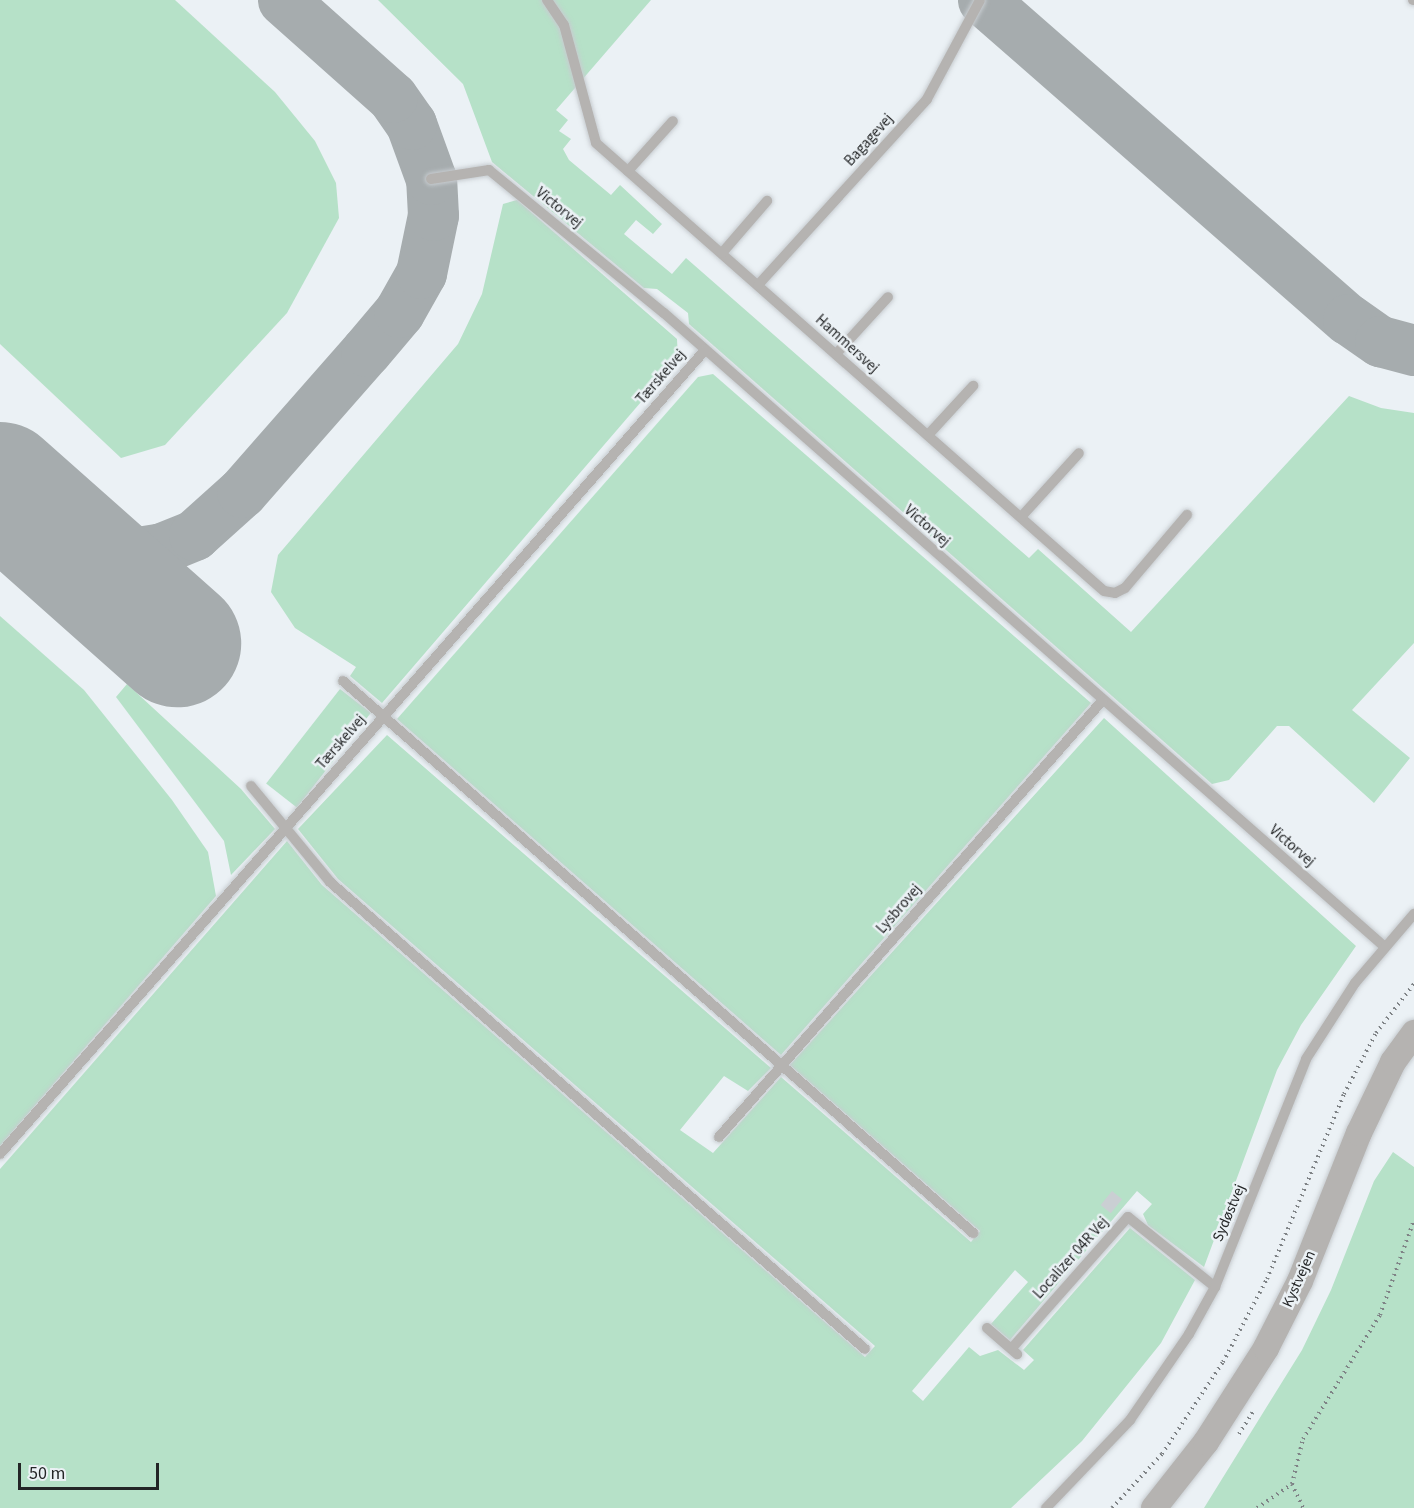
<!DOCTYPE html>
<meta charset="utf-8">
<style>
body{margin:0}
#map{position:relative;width:1414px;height:1508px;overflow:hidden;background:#ebf1f5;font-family:"Source Sans 3",sans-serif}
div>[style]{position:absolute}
.green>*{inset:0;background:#b6e1c8;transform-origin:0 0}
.taxiway>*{height:51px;margin:-25.5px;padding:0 25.5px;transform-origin:25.5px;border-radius:25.5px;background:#a6acae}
.runway>*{height:128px;margin:-64px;padding:0 64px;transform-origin:64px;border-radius:64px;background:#a6acae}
.building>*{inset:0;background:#cacfd3;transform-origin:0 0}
.path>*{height:4px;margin-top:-2px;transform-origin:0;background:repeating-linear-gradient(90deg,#7f8386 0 1.5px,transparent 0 6px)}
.roads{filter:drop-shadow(0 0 2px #c7ccd0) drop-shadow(0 0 2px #c7ccd0)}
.service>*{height:10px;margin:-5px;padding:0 5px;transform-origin:5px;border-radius:5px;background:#b5b3b1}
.tertiary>*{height:26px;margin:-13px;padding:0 13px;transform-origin:13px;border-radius:13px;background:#b5b3b1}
span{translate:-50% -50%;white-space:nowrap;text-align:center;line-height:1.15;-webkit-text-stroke:5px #ebf1f5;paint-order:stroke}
.street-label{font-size:15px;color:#232526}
.scale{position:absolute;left:18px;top:1463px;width:141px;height:27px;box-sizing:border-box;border:3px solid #232526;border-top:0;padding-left:8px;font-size:18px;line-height:21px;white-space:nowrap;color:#232526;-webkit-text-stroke:4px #ebf1f5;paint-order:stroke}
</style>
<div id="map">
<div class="green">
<i style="clip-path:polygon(0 0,175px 0,275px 92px,315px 141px,336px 183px,339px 218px,287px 313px,165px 445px,121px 458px,0 344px)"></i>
<i style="clip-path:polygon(378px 0,651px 0,556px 110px,568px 120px,559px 131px,571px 139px,563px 149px,569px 160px,611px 195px,620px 185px,662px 224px,653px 234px,636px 220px,624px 234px,672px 274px,686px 258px,1029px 558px,1038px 549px,1131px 632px,1349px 396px,1381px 408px,1414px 413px,1414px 643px,1352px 710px,1410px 758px,1374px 803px,1289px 726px,1277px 726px,1229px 780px,1212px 784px,689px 324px,688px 313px,657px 289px,644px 288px,492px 162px,463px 84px)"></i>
<i style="clip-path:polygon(517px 200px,677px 339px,678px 359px,382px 703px,350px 676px,356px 667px,295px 628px,271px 592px,278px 555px,458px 344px,482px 294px,503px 204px)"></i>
<i style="clip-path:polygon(713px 374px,1091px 703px,781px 1055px,397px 719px,698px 377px)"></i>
<i style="clip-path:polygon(0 616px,84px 690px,172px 800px,208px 852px,216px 896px,0 1146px)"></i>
<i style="clip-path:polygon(127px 684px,241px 789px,275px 829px,231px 875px,224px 841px,116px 697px)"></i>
<i style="left:340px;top:689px;width:39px;height:120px;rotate:38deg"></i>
<i style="clip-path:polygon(1104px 718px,1356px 946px,1301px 1025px,1277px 1070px,1204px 1267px,1148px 1225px,1143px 1214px,1152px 1204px,1137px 1191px,1010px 1340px,991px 1324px,1028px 1282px,1015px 1270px,912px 1391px,923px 1401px,969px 1347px,980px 1356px,998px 1350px,1024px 1370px,1034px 1360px,1023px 1350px,1130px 1228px,1195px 1280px,1161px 1343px,1082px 1441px,1011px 1508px,0 1508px,0 1169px,287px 841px,322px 885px,865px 1357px,875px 1346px,338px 879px,298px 829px,387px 735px,771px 1068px,748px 1091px,724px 1076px,680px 1130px,713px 1153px,781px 1077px,971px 1242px,980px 1231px,790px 1065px)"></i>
<i style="clip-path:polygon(1393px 1152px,1414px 1167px,1414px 1508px,1204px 1508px,1302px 1350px,1331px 1290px,1374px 1181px)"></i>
</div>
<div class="taxiway">
<i style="left:983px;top:0;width:485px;rotate:41.2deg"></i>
<i style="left:1348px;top:319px;width:39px;rotate:35deg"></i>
<i style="left:1380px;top:341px;width:35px;rotate:15deg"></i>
<i style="left:56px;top:535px;width:48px;rotate:20.7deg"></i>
<i style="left:101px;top:552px;width:31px;rotate:2deg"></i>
<i style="left:132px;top:553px;width:30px;rotate:-9deg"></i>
<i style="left:162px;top:548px;width:35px;rotate:-22deg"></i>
<i style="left:194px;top:535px;width:64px;rotate:-41.9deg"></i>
<i style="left:242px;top:492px;width:188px;rotate:-48.7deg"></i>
<i style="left:366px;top:351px;width:51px;rotate:-49.8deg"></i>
<i style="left:399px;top:312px;width:45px;rotate:-60.6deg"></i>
<i style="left:421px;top:273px;width:59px;rotate:-78.3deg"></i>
<i style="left:433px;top:215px;width:36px;rotate:-93deg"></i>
<i style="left:431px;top:179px;width:59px;rotate:-110deg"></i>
<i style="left:411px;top:124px;width:33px;rotate:-125deg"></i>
<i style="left:392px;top:97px;width:146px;rotate:-138.3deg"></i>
</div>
<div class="runway">
<i style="left:0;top:486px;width:237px;rotate:41.6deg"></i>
</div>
<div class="building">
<i style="left:1112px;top:1191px;width:13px;height:18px;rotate:39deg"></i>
</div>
<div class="path">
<i style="left:1239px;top:1434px;width:28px;rotate:-58deg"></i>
<i style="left:1292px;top:1484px;width:46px;rotate:-76.3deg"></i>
<i style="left:1303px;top:1439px;width:146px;rotate:-58.2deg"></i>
<i style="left:1380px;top:1315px;width:101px;rotate:-70.3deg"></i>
<i style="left:1112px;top:1508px;width:74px;rotate:-47.2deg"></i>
<i style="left:1162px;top:1454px;width:110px;rotate:-56.5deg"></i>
<i style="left:1223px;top:1362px;width:94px;rotate:-62.1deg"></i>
<i style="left:1267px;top:1279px;width:200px;rotate:-67.4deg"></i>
<i style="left:1344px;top:1094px;width:69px;rotate:-62.3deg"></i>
<i style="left:1376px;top:1033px;width:62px;rotate:-52.2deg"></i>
<i style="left:1257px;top:1508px;width:42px;rotate:-34.4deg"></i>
<i style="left:1292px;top:1484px;width:26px;rotate:65deg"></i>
</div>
<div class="roads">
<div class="service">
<i style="left:547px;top:0;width:30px;rotate:56deg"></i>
<i style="left:564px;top:25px;width:122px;rotate:74.8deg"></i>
<i style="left:596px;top:143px;width:677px;rotate:41.41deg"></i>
<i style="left:1104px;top:591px;width:11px;rotate:10deg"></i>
<i style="left:1115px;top:593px;width:11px;rotate:-27deg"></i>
<i style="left:1125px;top:588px;width:96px;rotate:-49.7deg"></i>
<i style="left:1413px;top:0;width:1px"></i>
<i style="left:628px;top:171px;width:67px;rotate:-48deg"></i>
<i style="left:431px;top:179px;width:59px;rotate:-8.8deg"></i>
<i style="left:489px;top:170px;width:226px;rotate:39.3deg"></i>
<i style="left:664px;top:313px;width:960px;rotate:41.33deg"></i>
<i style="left:722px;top:253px;width:69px;rotate:-49.1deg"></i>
<i style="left:758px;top:285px;width:251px;rotate:-47.7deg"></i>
<i style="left:927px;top:99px;width:112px;rotate:-61.8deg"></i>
<i style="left:836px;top:354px;width:77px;rotate:-47.6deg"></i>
<i style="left:928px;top:435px;width:67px;rotate:-47.4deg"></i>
<i style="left:1021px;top:517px;width:86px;rotate:-47.8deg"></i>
<i style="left:343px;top:681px;width:838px;rotate:41.22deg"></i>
<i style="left:251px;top:786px;width:124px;rotate:50.5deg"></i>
<i style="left:330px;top:882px;width:710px;rotate:41.12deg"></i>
<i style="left:719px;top:1137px;width:580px;rotate:-48.7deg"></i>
<i style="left:0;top:1154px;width:1069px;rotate:-48.75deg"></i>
<i style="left:987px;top:1328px;width:40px;rotate:41deg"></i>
<i style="left:1012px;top:1348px;width:175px;rotate:-48.5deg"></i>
<i style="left:1128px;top:1217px;width:112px;rotate:38.8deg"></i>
<i style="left:1046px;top:1508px;width:122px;rotate:-46.3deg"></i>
<i style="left:1130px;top:1420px;width:104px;rotate:-55.5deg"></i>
<i style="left:1189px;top:1334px;width:54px;rotate:-61deg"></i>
<i style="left:1215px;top:1287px;width:245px;rotate:-68.2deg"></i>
<i style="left:1306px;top:1059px;width:90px;rotate:-57.2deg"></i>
<i style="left:1355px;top:983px;width:91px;rotate:-49.5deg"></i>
</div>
<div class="tertiary">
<i style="left:1154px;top:1508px;width:84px;rotate:-51.8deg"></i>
<i style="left:1206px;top:1442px;width:112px;rotate:-57.4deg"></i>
<i style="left:1266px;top:1348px;width:75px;rotate:-63.1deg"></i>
<i style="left:1300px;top:1281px;width:159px;rotate:-68.3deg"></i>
<i style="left:1359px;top:1133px;width:79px;rotate:-64.4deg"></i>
<i style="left:1393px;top:1062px;width:36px;rotate:-54deg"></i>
</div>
</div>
<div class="street-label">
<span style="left:869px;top:140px;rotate:-48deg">Bagagevej</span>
<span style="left:559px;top:208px;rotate:39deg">Victorvej</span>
<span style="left:847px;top:344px;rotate:42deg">Hammersvej</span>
<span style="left:661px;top:377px;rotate:-49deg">Tærskelvej</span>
<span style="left:927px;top:526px;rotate:41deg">Victorvej</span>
<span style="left:341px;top:742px;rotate:-49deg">Tærskelvej</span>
<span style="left:1292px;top:846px;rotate:41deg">Victorvej</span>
<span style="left:899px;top:909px;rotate:-49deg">Lysbrovej</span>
<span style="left:1229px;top:1213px;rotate:-67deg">Sydøstvej</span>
<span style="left:1071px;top:1258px;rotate:-48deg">Localizer 04R Vej</span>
<span style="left:1299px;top:1279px;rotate:-66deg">Kystvejen</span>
</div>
<div class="scale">50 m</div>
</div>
